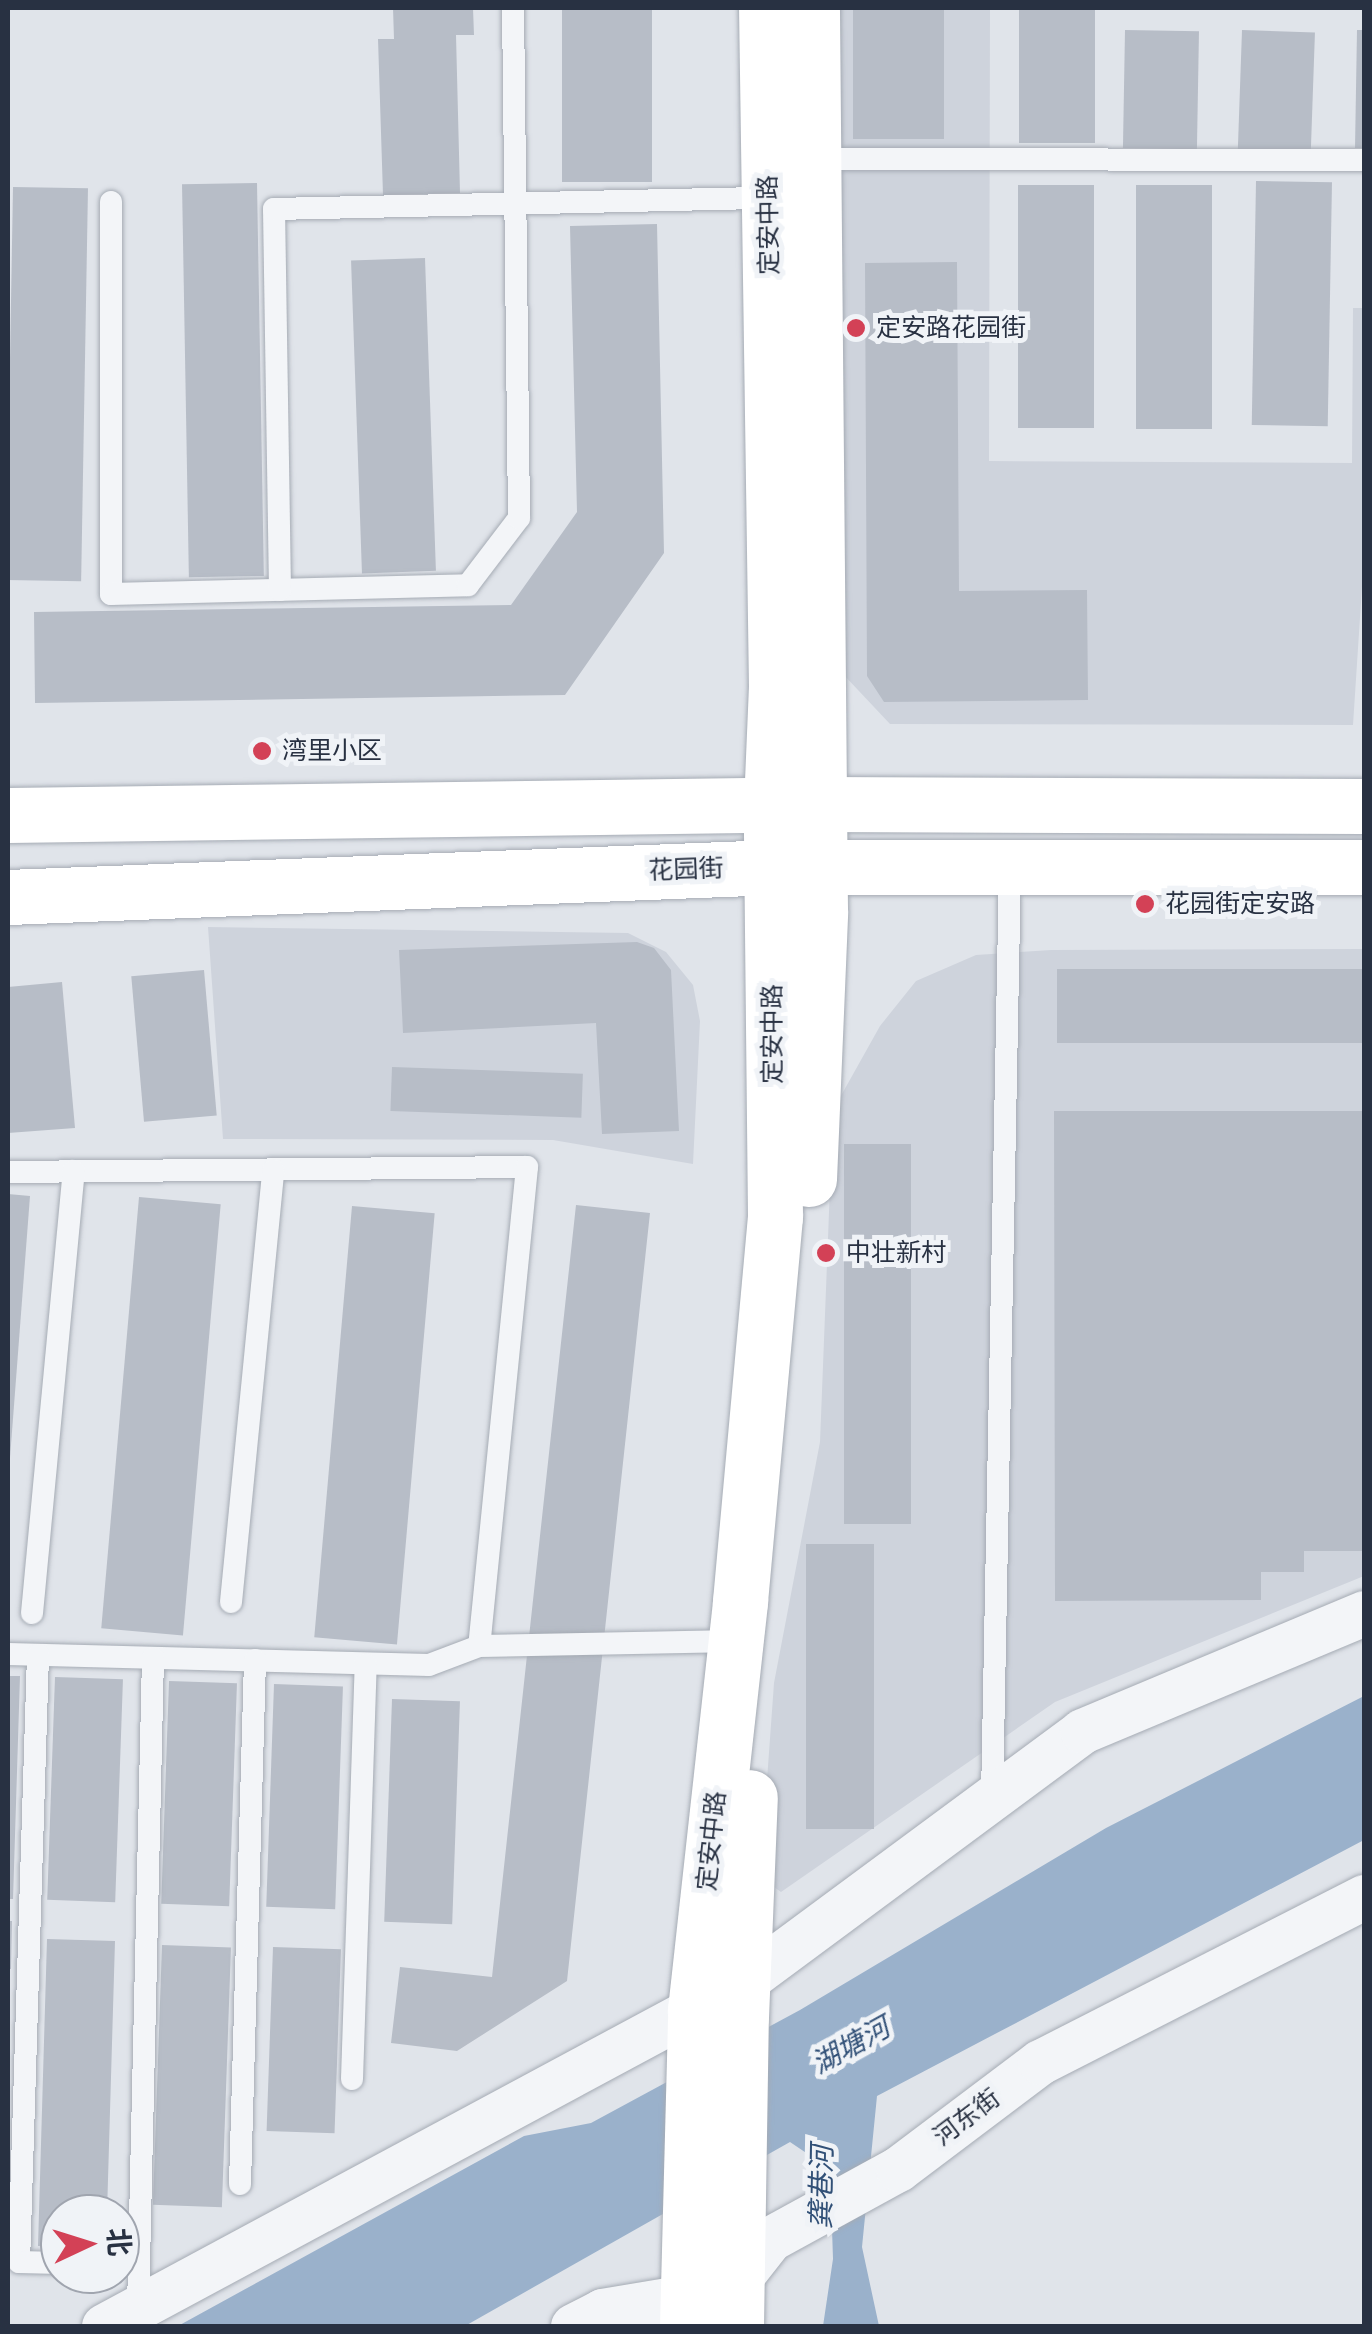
<!DOCTYPE html>
<meta charset="utf-8">
<style>
body{margin:0}
#map{position:relative;width:1372px;height:2334px;overflow:hidden;background:#e0e4ea;font-family:Rubik,"Noto Sans SC",sans-serif}
div>[style]{position:absolute}
.built>*{inset:0;background:#ced3dc}
.water>*{inset:0;background:#9ab1cb}
.building>*{inset:0;background:#b7bdc7;transform-origin:0 0}
.roads{filter:drop-shadow(0 0 2px #a5abb4) drop-shadow(0 0 2px #a5abb4)}
.lane>*{height:22px;margin:-11px;padding:0 11px;transform-origin:11px;border-radius:11px;background:#f3f5f8}
.street>*{height:45px;margin:-22.5px;padding:0 22.5px;transform-origin:22.5px;border-radius:22.5px;background:#f3f5f8}
.secondary>*{height:55px;margin:-27.5px;padding:0 27.5px;transform-origin:27.5px;border-radius:27.5px;background:#fff}
.dots>*{width:28px;height:28px;translate:-50% -50%;box-sizing:border-box;border:5px solid #f0f3f7;border-radius:50%}
span{translate:-50% -50%;white-space:nowrap;text-align:center;line-height:1.15;-webkit-text-stroke:10px #f0f3f7;paint-order:stroke}
.street-label{font-size:25px;color:#283142}
.poi-label{font-size:25px;color:#283142}
.left{translate:0 -50%;text-align:left}
.water-label{font-size:28px;color:#315077;font-style:italic}
.frame{position:absolute;inset:0;border:10px solid #283142;pointer-events:none}
.north{position:absolute;left:40px;top:2194px;width:100px;height:100px;box-sizing:border-box;background:#f0f3f7;border:2px solid #a0a5af;border-radius:50%;rotate:86deg;font-size:28px;font-weight:700;line-height:40px;text-align:center;color:#283142}
.north::after{content:'';display:block;margin:auto;width:35px;height:45px;background:#d34156;clip-path:polygon(50% 0,100% 100%,50% 72%,0 100%)}
</style>
<div id="map">
<div class="built">
<i style="clip-path:polygon(838px 8px,990px 8px,989px 461px,1352px 463px,1353px 308px,1364px 308px,1364px 556px,1353px 725px,890px 724px,842px 673px)"></i>
<i style="clip-path:polygon(208px 927px,628px 933px,666px 952px,693px 985px,700px 1021px,693px 1164px,553px 1140px,223px 1139px)"></i>
<i style="clip-path:polygon(1364px 949px,1364px 1576px,1055px 1702px,781px 1892px,760px 1877px,774px 1683px,820px 1442px,833px 1110px,880px 1026px,916px 981px,976px 955px,1051px 950px)"></i>
</div>
<div class="water">
<i style="clip-path:polygon(1364px 1696px,1364px 1840px,877px 2096px,862px 2247px,879px 2326px,823px 2326px,833px 2259px,830px 2169px,790px 2142px,465px 2326px,178px 2326px,524px 2136px,591px 2123px,800px 2010px,1106px 1828px)"></i>
</div>
<div class="building">
<i style="clip-path:polygon(393px 8px,473px 8px,474px 35px,456px 35px,460px 193px,383px 195px,378px 39px,394px 39px)"></i>
<i style="left:562px;top:8px;width:90px;height:174px"></i>
<i style="left:853px;top:8px;width:91px;height:131px"></i>
<i style="left:1019px;top:8px;width:76px;height:135px"></i>
<i style="left:1125px;top:30px;width:74px;height:118px;rotate:1deg"></i>
<i style="left:1242px;top:30px;width:73px;height:119px;rotate:2deg"></i>
<i style="clip-path:polygon(1357px 30px,1364px 30px,1364px 148px,1355px 148px)"></i>
<i style="left:1256px;top:181px;width:76px;height:244px;rotate:1deg"></i>
<i style="left:257px;top:183px;width:393px;height:75px;rotate:89deg"></i>
<i style="left:1018px;top:185px;width:76px;height:243px"></i>
<i style="left:1136px;top:185px;width:76px;height:244px"></i>
<i style="left:13px;top:187px;width:75px;height:393px;rotate:1deg"></i>
<i style="clip-path:polygon(657px 224px,664px 553px,565px 695px,35px 703px,34px 612px,511px 605px,577px 512px,570px 226px)"></i>
<i style="left:425px;top:258px;width:313px;height:74px;rotate:88deg"></i>
<i style="clip-path:polygon(957px 262px,959px 591px,1087px 590px,1088px 700px,884px 702px,867px 676px,865px 263px)"></i>
<i style="clip-path:polygon(637px 942px,654px 948px,671px 970px,679px 1131px,602px 1134px,596px 1023px,403px 1033px,399px 950px)"></i>
<i style="left:1057px;top:969px;width:307px;height:74px"></i>
<i style="left:204px;top:970px;width:146px;height:73px;rotate:85deg"></i>
<i style="clip-path:polygon(62px 982px,75px 1128px,8px 1133px,8px 987px)"></i>
<i style="left:392px;top:1067px;width:191px;height:44px;rotate:2deg"></i>
<i style="clip-path:polygon(1054px 1111px,1364px 1111px,1364px 1551px,1304px 1551px,1304px 1572px,1261px 1572px,1261px 1600px,1055px 1601px)"></i>
<i style="left:911px;top:1144px;width:380px;height:67px;rotate:90deg"></i>
<i style="clip-path:polygon(8px 1194px,30px 1196px,10px 1458px,8px 1458px)"></i>
<i style="left:139px;top:1197px;width:82px;height:433px;rotate:5deg"></i>
<i style="clip-path:polygon(576px 1205px,650px 1213px,567px 1981px,457px 2051px,391px 2043px,400px 1967px,492px 1977px)"></i>
<i style="left:352px;top:1206px;width:83px;height:433px;rotate:5deg"></i>
<i style="left:806px;top:1544px;width:68px;height:285px"></i>
<i style="clip-path:polygon(8px 1676px,20px 1676px,13px 1899px,8px 1899px)"></i>
<i style="left:55px;top:1677px;width:68px;height:223px;rotate:2deg"></i>
<i style="left:169px;top:1681px;width:68px;height:223px;rotate:2deg"></i>
<i style="left:274px;top:1684px;width:69px;height:223px;rotate:2deg"></i>
<i style="left:392px;top:1699px;width:68px;height:223px;rotate:2deg"></i>
<i style="clip-path:polygon(8px 1921px,12px 1921px,11px 1969px,8px 1969px)"></i>
<i style="clip-path:polygon(47px 1939px,115px 1941px,107px 2214px,60px 2214px,60px 2247px,38px 2246px)"></i>
<i style="left:162px;top:1945px;width:69px;height:260px;rotate:2deg"></i>
<i style="left:273px;top:1947px;width:68px;height:184px;rotate:2deg"></i>
</div>
<div class="roads">
<div class="lane">
<i style="left:814px;top:159px;width:550px;rotate:0.1deg"></i>
<i style="left:111px;top:202px;width:392px;rotate:90deg"></i>
<i style="left:111px;top:594px;width:357px;rotate:-1.4deg"></i>
<i style="left:468px;top:585px;width:84px;rotate:-52.7deg"></i>
<i style="left:519px;top:518px;width:510px;rotate:-90.67deg"></i>
<i style="left:280px;top:590px;width:381px;rotate:-90.9deg"></i>
<i style="left:274px;top:209px;width:495px;rotate:-1.3deg"></i>
<i style="left:8px;top:1172px;width:519px;rotate:-0.55deg"></i>
<i style="left:527px;top:1167px;width:481px;rotate:95.7deg"></i>
<i style="left:231px;top:1602px;width:434px;rotate:-84.4deg"></i>
<i style="left:32px;top:1613px;width:444px;rotate:-84.6deg"></i>
<i style="left:8px;top:1654px;width:421px;rotate:1.5deg"></i>
<i style="left:429px;top:1665px;width:53px;rotate:-20.8deg"></i>
<i style="left:479px;top:1646px;width:257px;rotate:-1.1deg"></i>
<i style="left:38px;top:1655px;width:607px;rotate:91.79deg"></i>
<i style="left:19px;top:2262px;width:41px;rotate:1.4deg"></i>
<i style="left:992px;top:1797px;width:930px;rotate:-88.89deg"></i>
<i style="left:352px;top:2079px;width:415px;rotate:-88.1deg"></i>
<i style="left:240px;top:2184px;width:524px;rotate:-88.36deg"></i>
<i style="left:138px;top:2308px;width:650px;rotate:-88.68deg"></i>
</div>
<div class="street">
<i style="left:104px;top:2326px;width:724px;rotate:-28.26deg"></i>
<i style="left:742px;top:1983px;width:423px;rotate:-36.5deg"></i>
<i style="left:1082px;top:1731px;width:306px;rotate:-22.7deg"></i>
<i style="left:573px;top:2326px;width:33px;rotate:-27deg"></i>
<i style="left:602px;top:2311px;width:85px;rotate:-9.5deg"></i>
<i style="left:686px;top:2297px;width:55px;rotate:-18.1deg"></i>
<i style="left:738px;top:2280px;width:52px;rotate:-52deg"></i>
<i style="left:770px;top:2239px;width:146px;rotate:-28.7deg"></i>
<i style="left:898px;top:2169px;width:178px;rotate:-37deg"></i>
<i style="left:1040px;top:2062px;width:364px;rotate:-27deg"></i>
</div>
<div class="secondary">
<i style="left:8px;top:815px;width:812px;rotate:-0.78deg"></i>
<i style="left:820px;top:804px;width:544px;rotate:0.21deg"></i>
<i style="left:8px;top:897px;width:767px;rotate:-2.24deg"></i>
<i style="left:774px;top:867px;width:590px"></i>
<i style="left:809px;top:1179px;width:268px;rotate:-87.6deg"></i>
<i style="left:820px;top:911px;width:903px;rotate:-90.51deg"></i>
<i style="left:687px;top:2326px;width:316px;rotate:-88.5deg"></i>
<i style="left:695px;top:2010px;width:411px;rotate:-83.7deg"></i>
<i style="left:740px;top:1601px;width:386px;rotate:-84.8deg"></i>
<i style="left:775px;top:1217px;width:412px;rotate:-90.6deg"></i>
<i style="left:771px;top:805px;width:118px;rotate:-87.6deg"></i>
<i style="left:776px;top:687px;width:679px;rotate:-90.84deg"></i>
<i style="left:736px;top:2326px;width:309px;rotate:-89.1deg"></i>
<i style="left:741px;top:2017px;width:220px;rotate:-87.7deg"></i>
</div>
</div>
<div class="dots">
<i style="left:856px;top:328px;background:#d34156"></i>
<i style="left:262px;top:751px;background:#d34156"></i>
<i style="left:1145px;top:904px;background:#d34156"></i>
<i style="left:826px;top:1253px;background:#d34156"></i>
</div>
<div class="street-label">
<span style="left:769px;top:225px;rotate:-91deg">定安中路</span>
<span style="left:686px;top:870px;rotate:-2deg">花园街</span>
<span style="left:773px;top:1034px;rotate:-90deg">定安中路</span>
<span style="left:712px;top:1841px;rotate:-84deg">定安中路</span>
<span style="left:967px;top:2118px;rotate:-37deg">河东街</span>
</div>
<div class="poi-label">
<span class="left" style="left:876px;top:328px">定安路花园街</span>
<span class="left" style="left:282px;top:751px">湾里小区</span>
<span class="left" style="left:1165px;top:904px">花园街定安路</span>
<span class="left" style="left:846px;top:1253px">中壮新村</span>
</div>
<div class="water-label">
<span style="left:851px;top:2046px;rotate:-29deg">湖塘河</span>
<span style="left:822px;top:2187px;rotate:-89deg">龚巷河</span>
</div>
<div class="frame"></div>
<div class="north">北</div>
</div>
